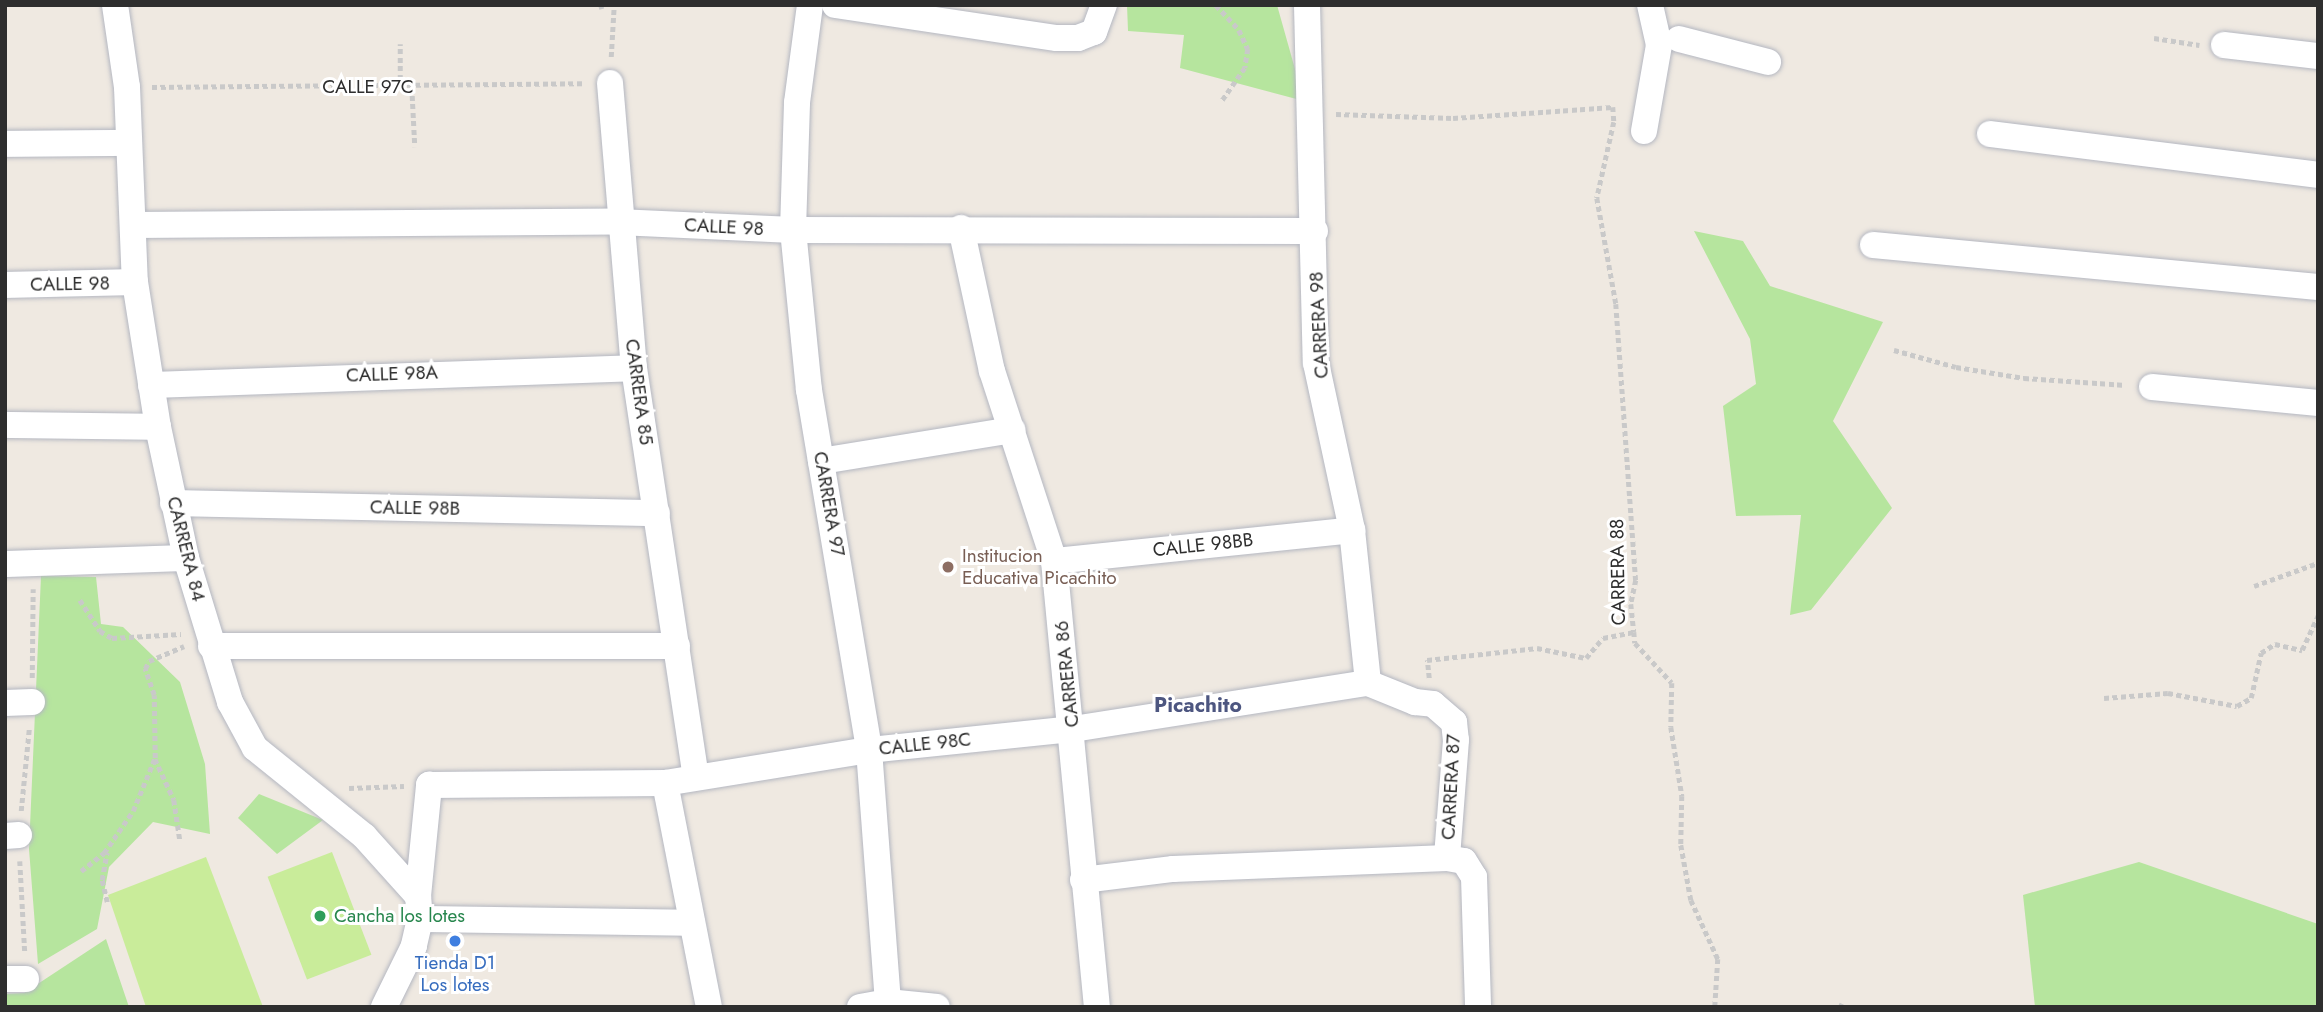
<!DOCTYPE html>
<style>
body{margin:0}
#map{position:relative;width:2323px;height:1012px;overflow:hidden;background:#efe9e1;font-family:Jost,sans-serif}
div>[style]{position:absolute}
.green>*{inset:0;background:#b6e59e}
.pitch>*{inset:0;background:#c9ec9a;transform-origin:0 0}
.path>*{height:4.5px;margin-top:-2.25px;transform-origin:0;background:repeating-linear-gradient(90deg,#c9c9c9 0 5px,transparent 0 8.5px)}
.roads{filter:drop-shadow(0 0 2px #b4b7c1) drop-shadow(0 0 2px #b4b7c1)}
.street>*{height:26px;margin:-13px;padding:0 13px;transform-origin:13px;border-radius:13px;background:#fff}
.dots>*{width:19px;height:19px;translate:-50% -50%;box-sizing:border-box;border:4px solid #fff;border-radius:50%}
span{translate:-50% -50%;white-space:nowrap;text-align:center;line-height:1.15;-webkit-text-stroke:6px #fff;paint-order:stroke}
.street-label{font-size:19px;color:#2e2e2e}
.education-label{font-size:19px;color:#785e54}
.left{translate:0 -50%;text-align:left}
.leisure-label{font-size:19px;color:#27864d}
.shop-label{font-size:19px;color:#366cbe}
.neighbourhood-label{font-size:21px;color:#4d5680;font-weight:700}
.frame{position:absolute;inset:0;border:7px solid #2e2e2e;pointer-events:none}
</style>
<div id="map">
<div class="green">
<i style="clip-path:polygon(1127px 5px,1277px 5px,1304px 101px,1180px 68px,1184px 35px,1128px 31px)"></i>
<i style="clip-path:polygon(1694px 231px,1743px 241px,1770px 286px,1883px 322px,1833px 421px,1892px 508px,1811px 610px,1790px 615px,1801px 515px,1736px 516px,1723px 406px,1756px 384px,1750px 339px)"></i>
<i style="clip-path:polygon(41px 576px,96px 577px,101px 624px,123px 627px,180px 682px,205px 764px,210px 834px,153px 822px,109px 867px,97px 929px,38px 964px,29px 849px)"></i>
<i style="clip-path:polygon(259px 794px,323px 820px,277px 854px,238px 818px)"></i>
<i style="clip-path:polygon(2139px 862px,2318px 924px,2318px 1007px,2035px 1007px,2023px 895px)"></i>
<i style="clip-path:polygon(106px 939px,129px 1007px,5px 1007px,5px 994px,24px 993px)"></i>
</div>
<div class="pitch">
<i style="left:332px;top:852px;width:110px;height:69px;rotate:69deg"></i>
<i style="clip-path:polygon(206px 857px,263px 1007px,146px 1007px,108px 895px)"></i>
</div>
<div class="path">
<i style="left:601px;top:5px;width:4px;rotate:76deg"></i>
<i style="left:1216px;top:5px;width:34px;rotate:47deg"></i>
<i style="left:1239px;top:30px;width:21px;rotate:65deg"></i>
<i style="left:1248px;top:49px;width:19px;rotate:99deg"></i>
<i style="left:1245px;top:68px;width:40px;rotate:124.9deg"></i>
<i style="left:2154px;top:38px;width:46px;rotate:8.8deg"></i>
<i style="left:611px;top:57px;width:52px;rotate:-86.7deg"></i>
<i style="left:152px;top:87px;width:433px;rotate:-0.5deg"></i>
<i style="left:412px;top:87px;width:60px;rotate:87.1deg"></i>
<i style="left:400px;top:88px;width:44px;rotate:-90deg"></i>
<i style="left:1336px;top:114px;width:117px;rotate:2deg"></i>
<i style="left:1453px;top:118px;width:160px;rotate:-3.9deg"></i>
<i style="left:1613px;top:107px;width:15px;rotate:86deg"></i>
<i style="left:1614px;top:122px;width:78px;rotate:102.6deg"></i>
<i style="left:1597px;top:198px;width:108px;rotate:79.8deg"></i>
<i style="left:1616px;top:304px;width:277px;rotate:85.9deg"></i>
<i style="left:1636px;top:580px;width:25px;rotate:102deg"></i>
<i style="left:1631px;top:604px;width:28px;rotate:84deg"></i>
<i style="left:1634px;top:632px;width:11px;rotate:85deg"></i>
<i style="left:1635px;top:643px;width:54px;rotate:47.2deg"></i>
<i style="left:1672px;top:683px;width:44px;rotate:91.3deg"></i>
<i style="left:1671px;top:727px;width:70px;rotate:80.9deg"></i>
<i style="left:1682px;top:796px;width:49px;rotate:91.2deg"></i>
<i style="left:1681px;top:845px;width:56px;rotate:79.7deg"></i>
<i style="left:1691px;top:900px;width:65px;rotate:65.4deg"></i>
<i style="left:1718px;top:959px;width:48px;rotate:93.6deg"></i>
<i style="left:1894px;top:350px;width:64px;rotate:15.3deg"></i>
<i style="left:1956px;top:367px;width:69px;rotate:9.2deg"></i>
<i style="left:2024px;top:378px;width:102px;rotate:3.9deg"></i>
<i style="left:2254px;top:586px;width:68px;rotate:-19.8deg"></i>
<i style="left:80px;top:600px;width:37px;rotate:57deg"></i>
<i style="left:100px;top:631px;width:14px;rotate:30deg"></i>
<i style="left:112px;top:638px;width:69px;rotate:-3.3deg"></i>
<i style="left:32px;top:678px;width:89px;rotate:-89.4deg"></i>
<i style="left:1429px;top:678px;width:18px;rotate:-96deg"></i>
<i style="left:1427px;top:660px;width:111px;rotate:-6.2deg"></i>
<i style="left:1537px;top:648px;width:50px;rotate:11.5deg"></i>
<i style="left:1586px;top:658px;width:26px;rotate:-50deg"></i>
<i style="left:1603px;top:638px;width:32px;rotate:-11deg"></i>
<i style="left:2104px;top:698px;width:64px;rotate:-4.5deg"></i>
<i style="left:2168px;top:693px;width:70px;rotate:10.7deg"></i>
<i style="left:2237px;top:706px;width:16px;rotate:-30deg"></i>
<i style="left:2251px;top:698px;width:46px;rotate:-77.5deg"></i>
<i style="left:2261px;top:653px;width:17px;rotate:-33deg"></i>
<i style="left:2275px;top:644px;width:28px;rotate:13deg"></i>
<i style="left:2302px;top:650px;width:38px;rotate:-65deg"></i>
<i style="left:155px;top:759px;width:45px;rotate:65.1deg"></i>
<i style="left:174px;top:800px;width:40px;rotate:81.5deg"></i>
<i style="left:349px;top:788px;width:55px;rotate:-2.1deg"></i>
<i style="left:21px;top:811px;width:82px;rotate:-84.4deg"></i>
<i style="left:20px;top:861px;width:93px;rotate:86.9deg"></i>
<i style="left:81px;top:871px;width:29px;rotate:-38deg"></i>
<i style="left:104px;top:853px;width:51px;rotate:-55.4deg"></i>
<i style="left:133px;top:811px;width:57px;rotate:-67.5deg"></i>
<i style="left:155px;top:758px;width:63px;rotate:-90.9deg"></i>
<i style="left:154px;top:695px;width:28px;rotate:-109deg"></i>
<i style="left:145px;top:669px;width:9px;rotate:-63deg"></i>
<i style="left:149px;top:661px;width:38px;rotate:-23deg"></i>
<i style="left:107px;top:902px;width:23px;rotate:-103deg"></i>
<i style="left:102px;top:880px;width:28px;rotate:-80deg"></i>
<i style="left:1840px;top:1007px;width:4px;rotate:-63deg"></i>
</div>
<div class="roads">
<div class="street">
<i style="left:115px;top:5px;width:83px;rotate:81.7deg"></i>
<i style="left:127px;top:87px;width:195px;rotate:87.7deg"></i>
<i style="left:135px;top:282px;width:147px;rotate:81deg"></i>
<i style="left:158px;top:427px;width:134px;rotate:77.9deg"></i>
<i style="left:186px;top:558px;width:151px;rotate:73deg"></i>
<i style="left:230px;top:702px;width:52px;rotate:61.5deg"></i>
<i style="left:255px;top:748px;width:140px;rotate:38.9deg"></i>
<i style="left:364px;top:836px;width:81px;rotate:48deg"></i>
<i style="left:418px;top:896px;width:23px;rotate:85deg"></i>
<i style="left:420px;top:919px;width:28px;rotate:103deg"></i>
<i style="left:414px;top:946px;width:68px;rotate:116.2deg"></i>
<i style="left:810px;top:5px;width:99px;rotate:97.6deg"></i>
<i style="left:797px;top:103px;width:127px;rotate:91.8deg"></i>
<i style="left:793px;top:230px;width:161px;rotate:84.3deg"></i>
<i style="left:809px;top:390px;width:365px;rotate:80.5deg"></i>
<i style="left:869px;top:750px;width:253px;rotate:85.7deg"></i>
<i style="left:835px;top:5px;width:224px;rotate:8.5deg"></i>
<i style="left:1057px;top:38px;width:21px"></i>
<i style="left:1078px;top:38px;width:17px;rotate:-21deg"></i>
<i style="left:1094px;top:32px;width:29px;rotate:-70deg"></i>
<i style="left:1307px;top:5px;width:358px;rotate:88.6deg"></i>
<i style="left:1316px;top:363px;width:171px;rotate:77.8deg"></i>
<i style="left:1352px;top:530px;width:154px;rotate:84deg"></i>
<i style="left:1679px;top:39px;width:92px;rotate:14.5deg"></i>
<i style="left:2224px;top:45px;width:95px;rotate:6.7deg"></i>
<i style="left:610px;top:83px;width:286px;rotate:85.2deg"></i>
<i style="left:634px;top:368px;width:413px;rotate:81.4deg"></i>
<i style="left:1644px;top:131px;width:87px;rotate:-80.1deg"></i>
<i style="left:1659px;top:45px;width:41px;rotate:-102.7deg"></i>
<i style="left:1990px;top:134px;width:331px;rotate:7.1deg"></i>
<i style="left:5px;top:144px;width:122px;rotate:-0.5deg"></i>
<i style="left:133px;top:225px;width:485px;rotate:-0.4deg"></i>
<i style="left:618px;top:222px;width:175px;rotate:2.6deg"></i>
<i style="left:793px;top:230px;width:522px;rotate:0.11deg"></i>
<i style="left:961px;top:228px;width:146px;rotate:77.8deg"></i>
<i style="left:992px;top:371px;width:200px;rotate:71.9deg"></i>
<i style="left:1054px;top:561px;width:448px;rotate:84.5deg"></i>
<i style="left:1873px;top:245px;width:447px;rotate:5.4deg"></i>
<i style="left:5px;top:285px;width:130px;rotate:-1.3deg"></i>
<i style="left:151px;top:385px;width:483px;rotate:-2deg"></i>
<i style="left:2152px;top:387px;width:167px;rotate:5.5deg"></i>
<i style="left:5px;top:425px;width:153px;rotate:0.7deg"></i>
<i style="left:821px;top:461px;width:194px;rotate:-9.2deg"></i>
<i style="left:173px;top:503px;width:484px;rotate:1.2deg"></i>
<i style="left:1054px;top:561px;width:300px;rotate:-5.9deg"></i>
<i style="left:5px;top:564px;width:181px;rotate:-1.9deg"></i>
<i style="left:211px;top:646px;width:466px"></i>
<i style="left:5px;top:703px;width:27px;rotate:-2deg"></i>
<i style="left:665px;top:783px;width:228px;rotate:78.9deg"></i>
<i style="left:5px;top:836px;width:14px;rotate:-4deg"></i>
<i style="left:1083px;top:880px;width:91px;rotate:-7deg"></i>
<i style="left:1173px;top:869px;width:274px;rotate:-2.3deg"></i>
<i style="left:418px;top:896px;width:112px;rotate:-84.3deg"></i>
<i style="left:429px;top:785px;width:236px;rotate:-0.5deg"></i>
<i style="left:665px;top:783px;width:207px;rotate:-9.2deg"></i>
<i style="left:869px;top:750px;width:205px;rotate:-5.9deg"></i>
<i style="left:1073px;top:729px;width:299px;rotate:-8.9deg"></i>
<i style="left:1368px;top:683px;width:51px;rotate:22deg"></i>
<i style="left:1415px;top:702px;width:18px;rotate:6deg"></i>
<i style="left:1433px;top:704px;width:28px;rotate:41deg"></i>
<i style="left:1454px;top:722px;width:18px;rotate:84deg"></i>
<i style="left:1456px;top:740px;width:118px;rotate:94.4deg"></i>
<i style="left:1447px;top:858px;width:17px;rotate:10deg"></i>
<i style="left:1464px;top:861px;width:19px;rotate:58deg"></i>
<i style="left:1474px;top:877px;width:130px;rotate:88.2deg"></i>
<i style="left:420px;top:919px;width:272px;rotate:0.8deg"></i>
<i style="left:5px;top:979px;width:21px"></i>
<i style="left:860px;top:1007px;width:28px;rotate:-10deg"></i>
<i style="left:888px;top:1002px;width:49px;rotate:5.8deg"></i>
</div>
</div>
<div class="dots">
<i style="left:948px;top:567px;background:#8d6e63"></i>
<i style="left:320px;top:916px;background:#2e9e5b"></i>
<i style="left:455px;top:941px;background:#3f7fe0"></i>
</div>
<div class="street-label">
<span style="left:368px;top:87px">CALLE 97C</span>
<span style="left:724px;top:227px;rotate:3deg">CALLE 98</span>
<span style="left:70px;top:284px;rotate:-1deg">CALLE 98</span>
<span style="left:1319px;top:325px;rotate:-93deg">CARRERA 98</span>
<span style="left:392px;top:374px;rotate:-2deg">CALLE 98A</span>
<span style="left:639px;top:392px;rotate:82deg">CARRERA 85</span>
<span style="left:829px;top:504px;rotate:80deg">CARRERA 97</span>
<span style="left:415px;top:508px;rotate:1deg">CALLE 98B</span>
<span style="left:1203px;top:545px;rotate:-6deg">CALLE 98BB</span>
<span style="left:186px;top:549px;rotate:76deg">CARRERA 84</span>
<span style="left:1618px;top:572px;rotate:-91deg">CARRERA 88</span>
<span style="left:1067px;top:674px;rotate:-96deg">CARRERA 86</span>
<span style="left:925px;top:744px;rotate:-6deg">CALLE 98C</span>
<span style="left:1451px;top:787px;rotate:-87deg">CARRERA 87</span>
</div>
<div class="education-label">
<span class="left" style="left:962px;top:567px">Institucion<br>Educativa Picachito</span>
</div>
<div class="leisure-label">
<span class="left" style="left:334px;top:916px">Cancha los lotes</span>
</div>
<div class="shop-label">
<span style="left:455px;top:974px">Tienda D1<br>Los lotes</span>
</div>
<div class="neighbourhood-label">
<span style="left:1198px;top:705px">Picachito</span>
</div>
<div class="frame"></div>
</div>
